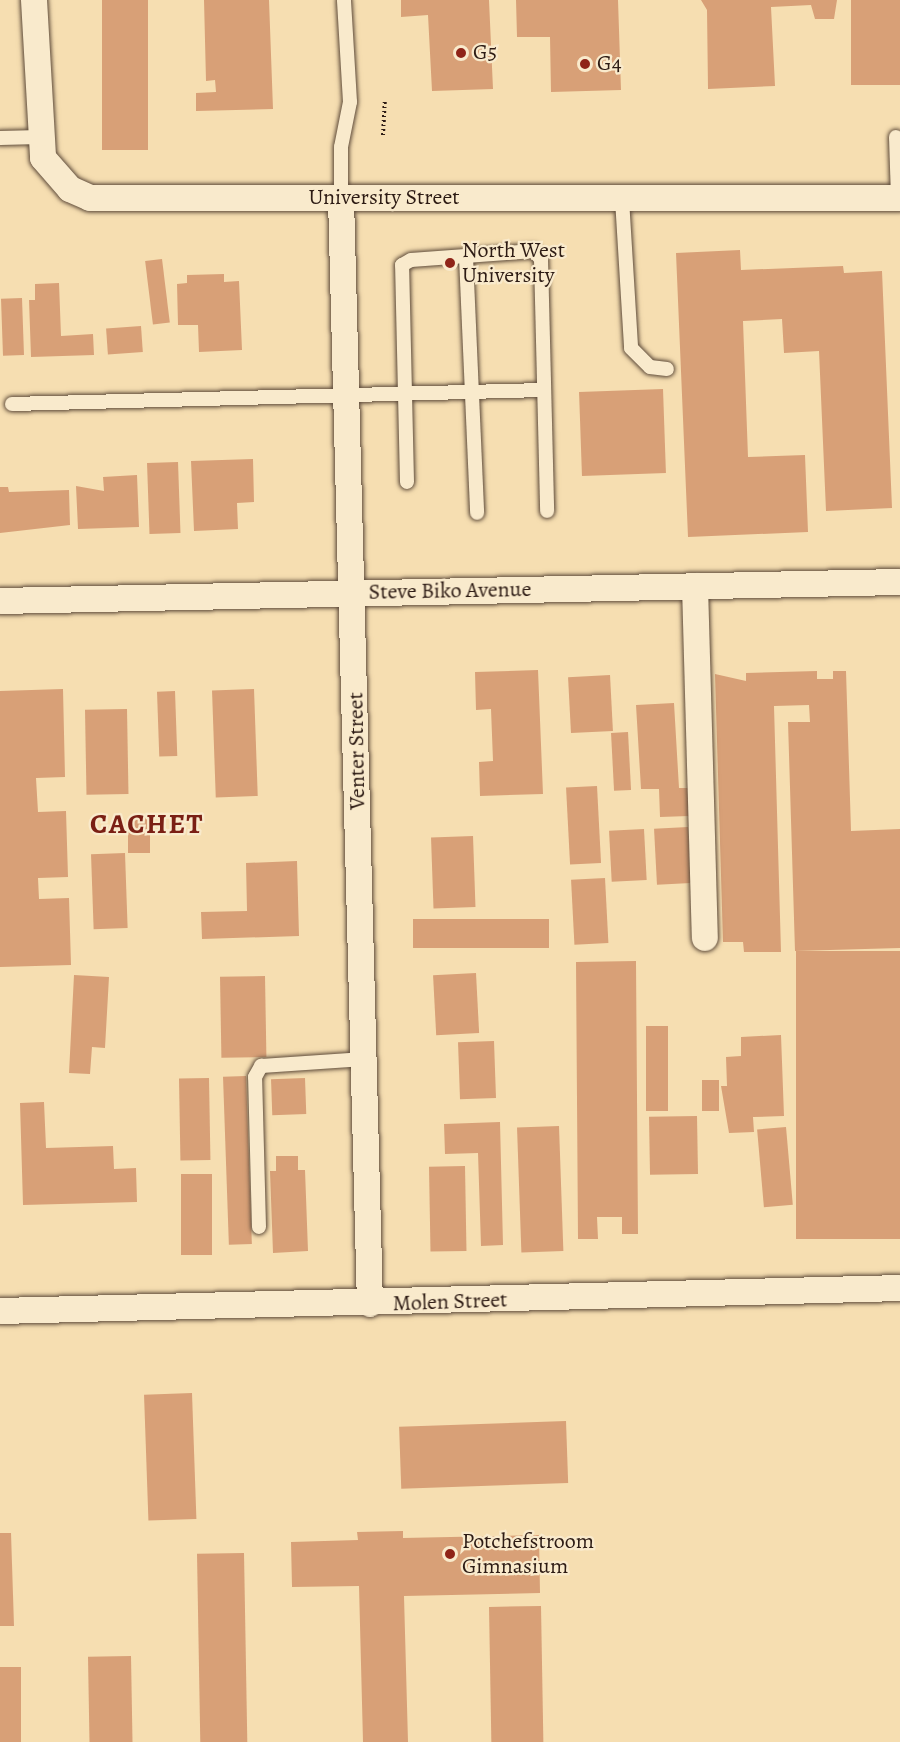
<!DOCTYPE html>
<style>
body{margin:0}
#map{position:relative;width:900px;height:1742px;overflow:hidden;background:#f6deb1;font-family:Alegreya,serif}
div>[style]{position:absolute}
.building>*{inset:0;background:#d8a077;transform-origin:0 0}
.path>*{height:4px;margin-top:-2px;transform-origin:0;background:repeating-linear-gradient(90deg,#2d1b14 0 1.5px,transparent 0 4.5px)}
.roads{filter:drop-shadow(0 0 2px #5f4c3b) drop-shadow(0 0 2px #5f4c3b)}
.lane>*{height:14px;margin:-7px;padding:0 7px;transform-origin:7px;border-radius:7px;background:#f9eacc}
.street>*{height:26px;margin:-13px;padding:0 13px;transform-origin:13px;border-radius:13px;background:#f9eacc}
.dots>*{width:16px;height:16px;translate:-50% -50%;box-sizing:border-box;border:3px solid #f9eacc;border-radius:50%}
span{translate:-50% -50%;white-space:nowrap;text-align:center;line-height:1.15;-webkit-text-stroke:4.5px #f9eacc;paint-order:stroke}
.poi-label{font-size:22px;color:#2d1b14}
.left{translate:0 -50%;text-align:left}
.street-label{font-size:22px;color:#2d1b14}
.district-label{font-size:28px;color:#7a1f14;font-weight:700;letter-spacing:1.5px}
</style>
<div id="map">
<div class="building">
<i style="left:102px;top:0;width:46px;height:150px"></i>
<i style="clip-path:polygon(204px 0,269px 0,273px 109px,196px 111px,196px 93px,216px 92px,215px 80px,206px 81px)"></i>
<i style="clip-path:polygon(401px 0,489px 0,493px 89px,432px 91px,428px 15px,401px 17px)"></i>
<i style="clip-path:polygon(516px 0,618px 0,621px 90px,551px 92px,550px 37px,517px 37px)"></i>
<i style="clip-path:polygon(701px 0,837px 0,834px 19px,815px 19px,811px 5px,771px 7px,775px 86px,708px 89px,707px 10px)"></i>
<i style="left:851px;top:0;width:49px;height:85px"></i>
<i style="clip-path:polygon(740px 250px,741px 270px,843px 266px,844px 273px,882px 271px,892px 508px,826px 511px,819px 351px,784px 353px,782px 319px,743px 321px,748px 457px,805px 455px,808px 532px,688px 537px,676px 253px)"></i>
<i style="left:162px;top:259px;width:64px;height:17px;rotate:83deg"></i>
<i style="clip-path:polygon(224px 274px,224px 282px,239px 281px,242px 350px,199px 352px,198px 325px,178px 325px,177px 284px,187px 283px,187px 275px)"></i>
<i style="clip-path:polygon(59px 283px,61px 336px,93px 334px,94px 355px,31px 357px,29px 300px,35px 300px,35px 284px)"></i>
<i style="left:22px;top:298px;width:57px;height:21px;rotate:88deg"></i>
<i style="left:141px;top:326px;width:26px;height:35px;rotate:86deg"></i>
<i style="left:663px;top:389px;width:84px;height:84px;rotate:88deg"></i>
<i style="clip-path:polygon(253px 459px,254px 502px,237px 503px,238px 529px,194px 531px,191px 461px)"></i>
<i style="left:178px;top:462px;width:71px;height:31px;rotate:88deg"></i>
<i style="clip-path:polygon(137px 475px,139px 527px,78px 529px,76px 486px,104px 491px,103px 477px)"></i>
<i style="clip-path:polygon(0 487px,8px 487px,9px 492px,69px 490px,70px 525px,0 533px)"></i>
<i style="clip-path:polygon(538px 670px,543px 794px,480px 796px,479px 762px,493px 761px,491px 709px,476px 710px,475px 672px)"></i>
<i style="clip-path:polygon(817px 671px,817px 679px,833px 679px,833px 671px,846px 671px,851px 831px,900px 829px,900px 948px,795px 951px,788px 722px,810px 722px,809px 705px,774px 706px,781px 952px,744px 952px,743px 942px,723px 942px,715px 674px,746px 681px,746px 673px)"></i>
<i style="left:610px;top:675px;width:56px;height:42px;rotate:87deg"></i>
<i style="clip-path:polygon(63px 689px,65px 777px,36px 778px,38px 812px,66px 811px,68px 877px,38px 878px,39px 899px,69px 898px,71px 965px,0 967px,0 691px)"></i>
<i style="left:254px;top:689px;width:107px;height:42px;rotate:88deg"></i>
<i style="left:175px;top:691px;width:65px;height:18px;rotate:88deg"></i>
<i style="clip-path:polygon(674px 703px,679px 788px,688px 788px,689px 816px,660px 817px,659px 789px,641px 789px,636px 705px)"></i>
<i style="left:127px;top:709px;width:85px;height:42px;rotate:89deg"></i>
<i style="left:628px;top:732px;width:58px;height:17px;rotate:87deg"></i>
<i style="left:597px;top:786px;width:77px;height:31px;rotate:87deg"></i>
<i style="left:128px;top:817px;width:22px;height:36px"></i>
<i style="left:688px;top:827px;width:56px;height:34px;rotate:87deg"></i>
<i style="left:644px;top:829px;width:51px;height:35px;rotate:87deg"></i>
<i style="left:473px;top:836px;width:71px;height:42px;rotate:88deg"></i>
<i style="left:125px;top:853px;width:75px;height:34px;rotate:88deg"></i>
<i style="clip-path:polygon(297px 861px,299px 936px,202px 939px,201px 912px,247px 911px,246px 863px)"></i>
<i style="left:605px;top:878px;width:65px;height:34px;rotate:87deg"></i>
<i style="left:549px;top:919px;width:29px;height:136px;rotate:90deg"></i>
<i style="left:900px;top:951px;width:288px;height:104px;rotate:90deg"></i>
<i style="clip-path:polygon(636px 961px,638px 1234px,622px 1234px,622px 1217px,597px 1217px,598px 1239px,578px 1239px,576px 962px)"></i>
<i style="left:476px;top:973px;width:60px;height:43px;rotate:87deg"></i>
<i style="clip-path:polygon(74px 975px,109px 977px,105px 1048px,92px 1047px,90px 1074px,69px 1073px)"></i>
<i style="left:265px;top:976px;width:81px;height:45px;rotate:89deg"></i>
<i style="left:646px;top:1026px;width:22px;height:85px"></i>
<i style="clip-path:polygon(781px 1035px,784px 1116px,753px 1117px,754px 1132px,729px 1133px,721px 1086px,727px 1086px,726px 1057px,741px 1056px,741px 1037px)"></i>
<i style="left:494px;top:1041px;width:57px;height:36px;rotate:88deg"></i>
<i style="left:246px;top:1076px;width:168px;height:23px;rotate:88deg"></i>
<i style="left:209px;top:1078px;width:82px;height:30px;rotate:89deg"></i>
<i style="left:305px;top:1078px;width:36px;height:34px;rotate:88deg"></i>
<i style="left:702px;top:1080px;width:17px;height:31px"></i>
<i style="clip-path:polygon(44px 1102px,46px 1148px,113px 1146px,114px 1169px,136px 1168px,137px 1202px,23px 1205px,20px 1103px)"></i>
<i style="left:697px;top:1116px;width:58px;height:48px;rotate:89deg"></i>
<i style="clip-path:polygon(500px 1122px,503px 1245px,481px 1246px,478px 1153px,445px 1154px,444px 1124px)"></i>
<i style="left:559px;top:1126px;width:125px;height:42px;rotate:88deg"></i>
<i style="left:786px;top:1127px;width:78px;height:29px;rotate:85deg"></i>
<i style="clip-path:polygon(276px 1156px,298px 1156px,298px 1170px,305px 1170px,308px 1251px,273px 1253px,270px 1171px,276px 1171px)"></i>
<i style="left:465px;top:1166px;width:85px;height:36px;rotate:89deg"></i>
<i style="left:181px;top:1174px;width:31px;height:81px"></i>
<i style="left:192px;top:1393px;width:126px;height:48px;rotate:88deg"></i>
<i style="left:566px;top:1421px;width:62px;height:167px;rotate:88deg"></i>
<i style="clip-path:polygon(403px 1531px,403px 1538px,539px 1535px,540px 1593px,404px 1596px,408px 1742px,363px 1742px,359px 1586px,292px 1587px,291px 1542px,358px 1540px,357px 1532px)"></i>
<i style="clip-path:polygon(0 1533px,11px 1533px,14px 1626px,0 1626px)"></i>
<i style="left:244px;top:1553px;width:189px;height:47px;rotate:89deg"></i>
<i style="left:541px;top:1606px;width:136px;height:52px;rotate:89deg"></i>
<i style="left:131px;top:1656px;width:86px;height:43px;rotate:89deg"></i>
<i style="left:0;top:1667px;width:21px;height:75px"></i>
</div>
<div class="path">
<i style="left:383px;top:135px;width:34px;rotate:-87deg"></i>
</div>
<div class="roads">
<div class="lane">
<i style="left:896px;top:137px;width:61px;rotate:88.1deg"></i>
<i style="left:0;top:138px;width:40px;rotate:-1.4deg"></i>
<i style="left:341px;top:198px;width:51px;rotate:-90deg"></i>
<i style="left:341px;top:147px;width:46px;rotate:-78.7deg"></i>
<i style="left:350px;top:102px;width:102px;rotate:-93.4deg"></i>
<i style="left:622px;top:199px;width:149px;rotate:86.5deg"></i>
<i style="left:631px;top:348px;width:27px;rotate:45deg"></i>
<i style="left:650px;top:367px;width:17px;rotate:7deg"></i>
<i style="left:466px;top:257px;width:256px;rotate:87.5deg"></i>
<i style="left:12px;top:404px;width:532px;rotate:-1.51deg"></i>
<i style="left:407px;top:482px;width:217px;rotate:-91.3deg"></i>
<i style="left:402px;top:265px;width:10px;rotate:-29deg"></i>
<i style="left:411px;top:260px;width:123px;rotate:-4.2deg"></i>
<i style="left:534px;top:251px;width:11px;rotate:49deg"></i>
<i style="left:541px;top:259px;width:252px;rotate:88.6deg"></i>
<i style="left:259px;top:1227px;width:150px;rotate:-91.5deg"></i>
<i style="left:255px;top:1077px;width:13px;rotate:-61deg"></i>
<i style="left:261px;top:1066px;width:104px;rotate:-3.9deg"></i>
</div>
<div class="street">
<i style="left:34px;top:0;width:158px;rotate:86.7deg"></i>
<i style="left:43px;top:158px;width:41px;rotate:48.9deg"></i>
<i style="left:70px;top:189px;width:22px;rotate:24deg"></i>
<i style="left:90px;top:198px;width:810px"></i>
<i style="left:341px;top:198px;width:1106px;rotate:88.5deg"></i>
<i style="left:695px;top:586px;width:352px;rotate:88.4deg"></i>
<i style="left:0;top:601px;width:900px;rotate:-1.21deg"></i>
<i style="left:0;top:1311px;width:900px;rotate:-1.46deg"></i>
</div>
</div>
<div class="dots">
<i style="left:461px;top:53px;background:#8f2418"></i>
<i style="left:585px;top:64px;background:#8f2418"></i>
<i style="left:450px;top:263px;background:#8f2418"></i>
<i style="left:450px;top:1554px;background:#8f2418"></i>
</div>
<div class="poi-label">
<span class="left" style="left:473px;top:53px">G5</span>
<span class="left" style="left:597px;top:64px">G4</span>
<span class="left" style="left:462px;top:263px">North West<br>University</span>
<span class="left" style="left:462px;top:1554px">Potchefstroom<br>Gimnasium</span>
</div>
<div class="street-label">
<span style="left:384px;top:198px">University Street</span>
<span style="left:450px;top:591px;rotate:-1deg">Steve Biko Avenue</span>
<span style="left:357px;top:751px;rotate:-91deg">Venter Street</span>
<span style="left:450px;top:1302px;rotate:-2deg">Molen Street</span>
</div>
<div class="district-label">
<span style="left:147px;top:824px">CACHET</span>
</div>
</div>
